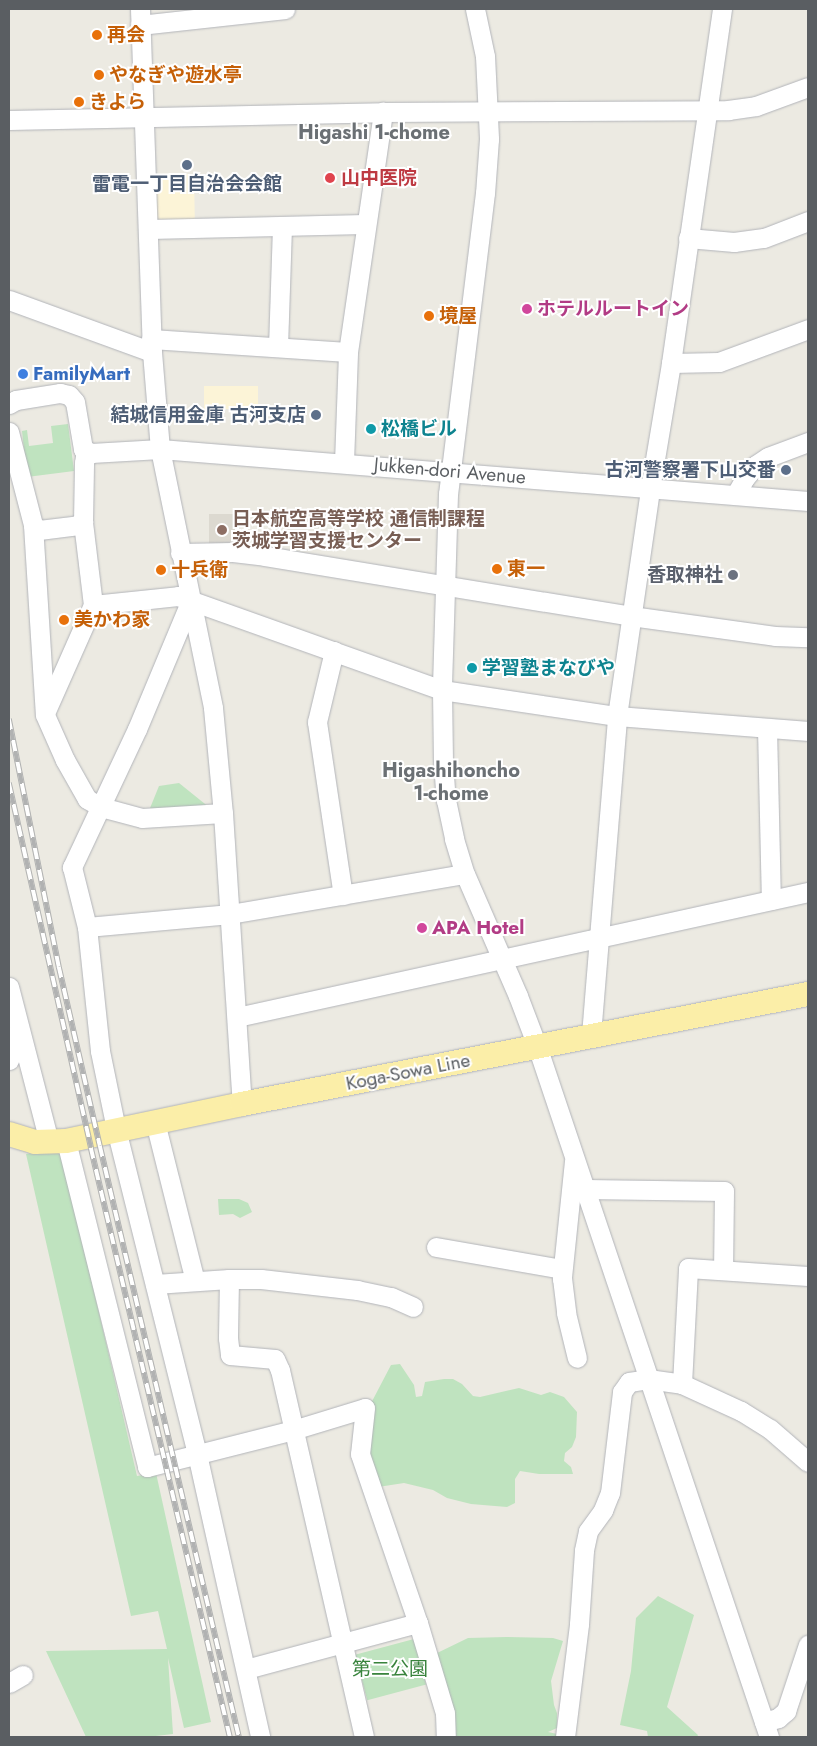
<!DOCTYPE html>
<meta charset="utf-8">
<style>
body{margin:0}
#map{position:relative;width:817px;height:1746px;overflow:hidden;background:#eceae2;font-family:Jost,"Noto Sans JP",sans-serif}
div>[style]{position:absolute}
.commercial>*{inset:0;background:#fcf4d7;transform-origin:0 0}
.education>*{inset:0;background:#dcd9d0;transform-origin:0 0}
.green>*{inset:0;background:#bfe3bf;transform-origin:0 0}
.roads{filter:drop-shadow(0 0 1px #b2b4b9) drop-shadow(0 0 1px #b2b4b9)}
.minor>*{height:19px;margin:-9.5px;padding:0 9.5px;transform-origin:9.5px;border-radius:9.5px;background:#fff}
.major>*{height:24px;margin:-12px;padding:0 12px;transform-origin:12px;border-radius:12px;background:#fbeea8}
.rail>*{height:5.5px;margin-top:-2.75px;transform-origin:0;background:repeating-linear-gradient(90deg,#fff 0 11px,#b1b2b2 0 22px);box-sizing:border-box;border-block:1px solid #b1b2b2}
.dots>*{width:14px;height:14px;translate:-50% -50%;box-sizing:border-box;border:2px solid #fff;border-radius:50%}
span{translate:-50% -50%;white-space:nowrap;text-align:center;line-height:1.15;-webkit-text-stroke:4px #fff;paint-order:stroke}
.food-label{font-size:19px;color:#c56008;font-weight:700}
.left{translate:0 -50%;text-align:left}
.health-label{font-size:19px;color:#be3a42;font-weight:700}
.service-label{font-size:19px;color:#4e5e75;font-weight:700}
.right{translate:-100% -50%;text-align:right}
.hotel-label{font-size:19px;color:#b23c85;font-weight:700}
.shop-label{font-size:19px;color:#366cbe;font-weight:700}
.culture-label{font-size:19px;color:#0d838f;font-weight:700}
.street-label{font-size:19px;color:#5a5e62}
.education-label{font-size:19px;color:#785e54;font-weight:700}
.worship-label{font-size:19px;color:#5b616d;font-weight:700}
.park-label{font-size:19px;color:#38833c}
.neighbourhood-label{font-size:20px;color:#6b7074;font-weight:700}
.frame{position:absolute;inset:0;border:10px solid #5a5e62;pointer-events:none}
</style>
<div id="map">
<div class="commercial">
<i style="left:194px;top:174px;width:50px;height:44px;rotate:89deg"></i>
<i style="left:204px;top:386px;width:54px;height:23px"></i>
</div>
<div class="education">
<i style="left:209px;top:514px;width:26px;height:32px"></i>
</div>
<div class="green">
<i style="clip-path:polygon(68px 424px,74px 471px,27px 477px,22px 431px,27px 430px,29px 446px,53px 443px,51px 426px)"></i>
<i style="clip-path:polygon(179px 783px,210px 808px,148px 813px,159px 786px)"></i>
<i style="clip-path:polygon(61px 1149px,137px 1476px,156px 1473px,211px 1722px,184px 1728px,168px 1658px,173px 1734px,147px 1737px,86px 1737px,46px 1651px,167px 1649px,158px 1611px,131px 1616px,26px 1154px)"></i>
<i style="clip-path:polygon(218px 1199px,239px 1199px,248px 1203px,252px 1212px,240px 1218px,233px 1214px,219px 1215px)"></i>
<i style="clip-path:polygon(400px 1364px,414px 1385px,416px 1397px,422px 1396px,425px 1382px,444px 1379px,453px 1379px,462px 1384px,473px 1396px,480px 1397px,519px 1388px,541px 1395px,550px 1392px,564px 1397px,577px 1412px,576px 1437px,572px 1447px,565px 1453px,564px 1461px,571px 1467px,573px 1474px,539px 1474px,520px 1471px,515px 1479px,515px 1503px,507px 1507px,471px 1504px,447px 1498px,433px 1490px,404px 1483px,378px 1487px,366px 1459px,368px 1409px,391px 1365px)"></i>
<i style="clip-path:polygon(658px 1596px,694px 1615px,667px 1707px,698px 1735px,697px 1737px,648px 1737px,647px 1731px,620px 1725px,631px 1671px,636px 1618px)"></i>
<i style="clip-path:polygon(506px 1637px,553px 1638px,563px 1641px,551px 1681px,554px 1705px,557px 1713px,557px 1728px,548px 1732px,557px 1734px,557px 1737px,450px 1737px,433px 1655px,468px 1638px)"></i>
<i style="left:414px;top:1639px;width:47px;height:61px;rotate:75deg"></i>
</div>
<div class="roads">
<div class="minor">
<i style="left:140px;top:9px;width:343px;rotate:88deg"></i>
<i style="left:152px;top:352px;width:97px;rotate:85.3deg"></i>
<i style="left:160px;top:449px;width:264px;rotate:78.4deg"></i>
<i style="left:213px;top:708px;width:105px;rotate:84.6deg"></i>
<i style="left:223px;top:813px;width:292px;rotate:86.3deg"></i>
<i style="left:475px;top:9px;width:48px;rotate:78deg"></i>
<i style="left:485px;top:56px;width:83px;rotate:87.2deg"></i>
<i style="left:489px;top:139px;width:54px;rotate:94.2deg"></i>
<i style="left:485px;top:193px;width:303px;rotate:97deg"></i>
<i style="left:448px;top:494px;width:196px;rotate:91.8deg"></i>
<i style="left:442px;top:690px;width:71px;rotate:89.2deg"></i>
<i style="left:443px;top:761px;width:39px;rotate:86deg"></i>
<i style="left:446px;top:800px;width:40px;rotate:78deg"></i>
<i style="left:454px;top:839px;width:37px;rotate:73deg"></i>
<i style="left:465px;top:874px;width:133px;rotate:66.5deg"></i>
<i style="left:518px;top:996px;width:53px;rotate:69.2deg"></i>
<i style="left:537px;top:1046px;width:729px;rotate:71.44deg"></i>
<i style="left:140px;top:25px;width:146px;rotate:-6.3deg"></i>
<i style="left:9px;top:120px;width:374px;rotate:-1.2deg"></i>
<i style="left:383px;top:112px;width:345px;rotate:-0.3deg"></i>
<i style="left:728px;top:110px;width:28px;rotate:-8deg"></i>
<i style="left:756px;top:106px;width:55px;rotate:-20.1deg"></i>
<i style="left:148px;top:229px;width:218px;rotate:-1.3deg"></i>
<i style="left:688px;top:238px;width:46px;rotate:5deg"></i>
<i style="left:734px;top:242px;width:30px;rotate:-8deg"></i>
<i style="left:764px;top:238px;width:47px;rotate:-21.1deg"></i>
<i style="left:9px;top:300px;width:152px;rotate:20deg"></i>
<i style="left:151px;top:339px;width:197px;rotate:3.8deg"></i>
<i style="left:278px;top:347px;width:121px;rotate:-88.1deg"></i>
<i style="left:671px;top:363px;width:48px;rotate:-1.2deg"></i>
<i style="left:719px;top:362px;width:95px;rotate:-20.3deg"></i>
<i style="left:9px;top:404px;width:8px;rotate:-30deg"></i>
<i style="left:16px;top:400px;width:45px;rotate:-9deg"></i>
<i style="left:60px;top:393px;width:9px;rotate:13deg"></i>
<i style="left:69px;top:395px;width:9px;rotate:49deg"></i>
<i style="left:75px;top:402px;width:48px;rotate:80.3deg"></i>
<i style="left:83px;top:449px;width:9px;rotate:27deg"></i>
<i style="left:91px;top:453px;width:69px;rotate:-3.3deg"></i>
<i style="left:160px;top:449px;width:650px;rotate:4.59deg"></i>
<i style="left:9px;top:432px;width:96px;rotate:75.5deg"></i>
<i style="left:33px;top:525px;width:8px;rotate:40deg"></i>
<i style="left:39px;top:530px;width:38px;rotate:-7deg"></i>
<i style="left:77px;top:525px;width:7px;rotate:-27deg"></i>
<i style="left:83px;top:522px;width:59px;rotate:-89deg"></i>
<i style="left:84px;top:463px;width:6px;rotate:-81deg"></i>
<i style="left:85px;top:457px;width:7px;rotate:-34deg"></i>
<i style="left:344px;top:462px;width:110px;rotate:-87.9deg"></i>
<i style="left:348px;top:352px;width:243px;rotate:-81.7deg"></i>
<i style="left:736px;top:494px;width:18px;rotate:-61deg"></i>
<i style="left:745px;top:478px;width:17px;rotate:-50deg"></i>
<i style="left:756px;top:465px;width:14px;rotate:-34deg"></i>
<i style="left:768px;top:457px;width:43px;rotate:-20.6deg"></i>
<i style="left:33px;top:525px;width:190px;rotate:86.4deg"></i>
<i style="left:45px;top:715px;width:49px;rotate:66deg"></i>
<i style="left:65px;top:760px;width:45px;rotate:60.6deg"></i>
<i style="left:87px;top:799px;width:16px;rotate:30deg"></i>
<i style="left:101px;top:807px;width:42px;rotate:15deg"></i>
<i style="left:142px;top:818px;width:81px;rotate:-3.5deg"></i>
<i style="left:180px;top:553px;width:53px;rotate:-1.1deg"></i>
<i style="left:233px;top:552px;width:32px;rotate:7deg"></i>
<i style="left:265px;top:556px;width:371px;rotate:9.3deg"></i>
<i style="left:631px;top:616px;width:145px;rotate:7.9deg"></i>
<i style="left:775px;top:636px;width:33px;rotate:2deg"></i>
<i style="left:191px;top:600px;width:140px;rotate:112.7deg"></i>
<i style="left:137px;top:729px;width:153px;rotate:115.2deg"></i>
<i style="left:72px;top:867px;width:62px;rotate:76deg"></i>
<i style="left:87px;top:927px;width:125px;rotate:84deg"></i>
<i style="left:100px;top:1051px;width:80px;rotate:78.4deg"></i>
<i style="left:116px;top:1129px;width:335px;rotate:76deg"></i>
<i style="left:197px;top:1454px;width:290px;rotate:77.4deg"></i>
<i style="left:93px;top:605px;width:85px;rotate:-6deg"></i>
<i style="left:178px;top:596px;width:280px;rotate:19.6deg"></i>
<i style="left:442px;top:690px;width:177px;rotate:8.5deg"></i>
<i style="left:617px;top:716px;width:192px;rotate:4.5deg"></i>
<i style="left:334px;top:651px;width:73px;rotate:103.5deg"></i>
<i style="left:317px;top:722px;width:175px;rotate:81.5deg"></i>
<i style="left:46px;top:711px;width:116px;rotate:-66.1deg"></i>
<i style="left:93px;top:605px;width:84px;rotate:-96.9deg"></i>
<i style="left:767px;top:728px;width:172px;rotate:88.7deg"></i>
<i style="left:87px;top:927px;width:144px;rotate:-5.2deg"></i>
<i style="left:230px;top:914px;width:238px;rotate:-9.7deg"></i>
<i style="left:9px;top:987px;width:160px;rotate:75.5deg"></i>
<i style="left:237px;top:1017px;width:585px;rotate:-12.35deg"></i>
<i style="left:591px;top:1035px;width:320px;rotate:-85.3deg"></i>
<i style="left:617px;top:716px;width:229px;rotate:-81.7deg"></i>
<i style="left:650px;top:489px;width:128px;rotate:-80.5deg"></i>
<i style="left:671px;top:363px;width:358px;rotate:-81.8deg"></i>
<i style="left:9px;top:1060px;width:33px;rotate:-72deg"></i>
<i style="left:155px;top:1122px;width:164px;rotate:75.9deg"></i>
<i style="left:66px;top:1141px;width:336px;rotate:76deg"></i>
<i style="left:147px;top:1467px;width:151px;rotate:-14.2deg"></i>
<i style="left:293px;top:1430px;width:75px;rotate:-17deg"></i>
<i style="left:365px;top:1408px;width:46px;rotate:96.2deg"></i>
<i style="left:360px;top:1454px;width:179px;rotate:71.1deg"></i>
<i style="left:418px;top:1623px;width:94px;rotate:73.3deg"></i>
<i style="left:445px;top:1713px;width:24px;rotate:88deg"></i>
<i style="left:574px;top:1161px;width:118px;rotate:95.9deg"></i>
<i style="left:562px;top:1278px;width:35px;rotate:83deg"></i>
<i style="left:566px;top:1313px;width:46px;rotate:76.3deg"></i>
<i style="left:585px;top:1189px;width:139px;rotate:0.8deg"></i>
<i style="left:724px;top:1191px;width:79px;rotate:90.7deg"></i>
<i style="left:436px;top:1247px;width:128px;rotate:9.9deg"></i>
<i style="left:229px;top:1279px;width:59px;rotate:91deg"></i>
<i style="left:228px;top:1338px;width:17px;rotate:83deg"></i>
<i style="left:230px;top:1355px;width:45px;rotate:5.1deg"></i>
<i style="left:275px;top:1359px;width:12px;rotate:66deg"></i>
<i style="left:280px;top:1370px;width:376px;rotate:77.1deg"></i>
<i style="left:155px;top:1284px;width:74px;rotate:-3.9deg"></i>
<i style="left:229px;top:1279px;width:32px"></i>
<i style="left:261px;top:1279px;width:97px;rotate:6.5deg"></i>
<i style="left:357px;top:1290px;width:35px;rotate:12deg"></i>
<i style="left:391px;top:1297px;width:24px;rotate:24deg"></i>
<i style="left:682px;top:1384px;width:116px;rotate:-87deg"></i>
<i style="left:688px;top:1268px;width:120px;rotate:3.8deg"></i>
<i style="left:246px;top:1669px;width:178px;rotate:-15deg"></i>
<i style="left:9px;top:1683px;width:16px;rotate:-30deg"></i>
<i style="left:764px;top:1722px;width:15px;rotate:-16deg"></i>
<i style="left:778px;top:1718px;width:11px;rotate:-41deg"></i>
<i style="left:786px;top:1711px;width:70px;rotate:-71.6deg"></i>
<i style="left:565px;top:1737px;width:114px;rotate:-82.9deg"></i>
<i style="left:579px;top:1624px;width:74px;rotate:-86.1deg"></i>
<i style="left:584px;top:1550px;width:19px;rotate:-78deg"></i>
<i style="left:588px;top:1531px;width:26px;rotate:-54deg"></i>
<i style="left:603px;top:1510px;width:18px;rotate:-68deg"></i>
<i style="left:610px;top:1493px;width:102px;rotate:-83.2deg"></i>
<i style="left:622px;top:1392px;width:12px;rotate:-55deg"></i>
<i style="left:629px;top:1382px;width:19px;rotate:-9deg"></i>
<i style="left:648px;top:1379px;width:34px;rotate:8deg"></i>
<i style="left:682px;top:1384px;width:65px;rotate:24.6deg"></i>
<i style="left:741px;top:1411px;width:34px;rotate:32deg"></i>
<i style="left:770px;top:1429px;width:50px;rotate:41deg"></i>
</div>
<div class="major">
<i style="left:9px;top:1134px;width:27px;rotate:17deg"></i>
<i style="left:35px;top:1142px;width:31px;rotate:-2deg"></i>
<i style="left:66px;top:1141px;width:180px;rotate:-11.9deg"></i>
<i style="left:242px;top:1104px;width:577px;rotate:-11deg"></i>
</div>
</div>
<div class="rail">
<i style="left:9px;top:719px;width:253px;rotate:78.6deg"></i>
<i style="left:59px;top:967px;width:184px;rotate:77.1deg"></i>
<i style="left:100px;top:1146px;width:607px;rotate:76.76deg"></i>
<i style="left:9px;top:783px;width:374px;rotate:77.3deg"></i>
<i style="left:91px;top:1148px;width:605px;rotate:76.72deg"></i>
</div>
<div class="dots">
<i style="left:97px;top:35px;background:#e8710a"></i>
<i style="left:99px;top:75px;background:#e8710a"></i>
<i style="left:79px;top:102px;background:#e8710a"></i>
<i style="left:187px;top:165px;background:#5c6f8a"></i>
<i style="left:330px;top:178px;background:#e0444e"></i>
<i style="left:527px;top:309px;background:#d1479c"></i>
<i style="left:429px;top:316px;background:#e8710a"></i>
<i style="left:23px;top:374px;background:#3f7fe0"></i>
<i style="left:316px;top:415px;background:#5c6f8a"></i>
<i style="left:371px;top:429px;background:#0f9aa8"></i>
<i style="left:786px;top:470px;background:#5c6f8a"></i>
<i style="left:222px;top:530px;background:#8d6e63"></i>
<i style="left:497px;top:569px;background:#e8710a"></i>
<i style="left:161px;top:570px;background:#e8710a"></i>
<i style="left:733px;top:575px;background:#6b7280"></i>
<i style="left:64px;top:620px;background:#e8710a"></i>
<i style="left:472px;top:668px;background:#0f9aa8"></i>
<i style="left:422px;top:928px;background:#d1479c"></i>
</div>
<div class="food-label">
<span class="left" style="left:107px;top:35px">再会</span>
<span class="left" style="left:109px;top:75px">やなぎや遊水亭</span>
<span class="left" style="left:89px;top:102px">きよら</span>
<span class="left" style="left:439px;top:316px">境屋</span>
<span class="left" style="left:507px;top:569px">東一</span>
<span class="left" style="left:171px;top:570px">十兵衛</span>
<span class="left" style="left:74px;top:620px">美かわ家</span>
</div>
<div class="health-label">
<span class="left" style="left:341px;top:178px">山中医院</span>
</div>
<div class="service-label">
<span style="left:187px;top:184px">雷電一丁目自治会会館</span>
<span class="right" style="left:306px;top:415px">結城信用金庫 古河支店</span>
<span class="right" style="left:776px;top:470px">古河警察署下山交番</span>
</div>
<div class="hotel-label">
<span class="left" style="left:537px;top:309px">ホテルルートイン</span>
<span class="left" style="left:432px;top:928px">APA Hotel</span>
</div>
<div class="shop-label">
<span class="left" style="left:33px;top:374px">FamilyMart</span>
</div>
<div class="culture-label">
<span class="left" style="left:381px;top:429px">松橋ビル</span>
<span class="left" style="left:482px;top:668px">学習塾まなびや</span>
</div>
<div class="street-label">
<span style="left:450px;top:471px;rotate:5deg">Jukken-dori Avenue</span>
<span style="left:408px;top:1072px;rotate:-11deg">Koga-Sowa Line</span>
</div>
<div class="education-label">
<span class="left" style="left:232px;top:530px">日本航空高等学校 通信制課程<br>茨城学習支援センター</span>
</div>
<div class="worship-label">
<span class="right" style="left:723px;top:575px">香取神社</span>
</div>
<div class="park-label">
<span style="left:390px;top:1669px">第二公園</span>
</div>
<div class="neighbourhood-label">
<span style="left:374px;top:132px">Higashi 1-chome</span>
<span style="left:451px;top:782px">Higashihoncho<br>1-chome</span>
</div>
<div class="frame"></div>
</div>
